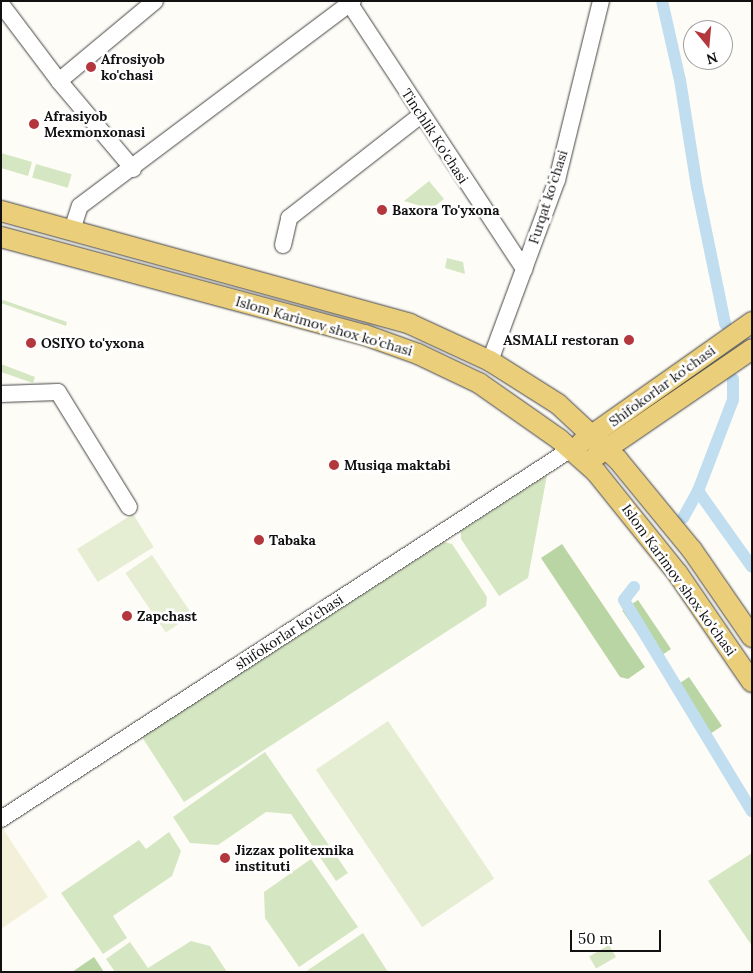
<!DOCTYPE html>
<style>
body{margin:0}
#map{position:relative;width:753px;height:973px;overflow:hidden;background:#fefcf6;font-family:Lora,serif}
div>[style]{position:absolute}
.farmland>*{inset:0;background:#f2f0d8}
.green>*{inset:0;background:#d5e6c2;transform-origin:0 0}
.forest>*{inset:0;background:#b9d5a3;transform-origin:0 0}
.pitch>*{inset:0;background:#e5eed3;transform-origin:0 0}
.canal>*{height:12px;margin:-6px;padding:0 6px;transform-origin:6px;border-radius:6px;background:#c0def0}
.roads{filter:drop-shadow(0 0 1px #444) drop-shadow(0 0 1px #444)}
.minor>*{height:16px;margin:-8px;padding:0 8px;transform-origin:8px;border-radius:8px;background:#fff}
.major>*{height:20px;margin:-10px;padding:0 10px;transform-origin:10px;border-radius:10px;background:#eace7a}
.dots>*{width:14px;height:14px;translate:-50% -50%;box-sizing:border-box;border:2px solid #fff;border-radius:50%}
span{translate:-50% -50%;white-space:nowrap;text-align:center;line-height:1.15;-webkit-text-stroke:5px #fff;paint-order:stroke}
.poi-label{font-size:14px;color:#111;font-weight:700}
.left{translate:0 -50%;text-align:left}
.right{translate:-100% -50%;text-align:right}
.street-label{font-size:14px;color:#111}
.frame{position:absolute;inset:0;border:2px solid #111;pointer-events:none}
.north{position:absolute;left:683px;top:20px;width:50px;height:50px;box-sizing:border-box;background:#fff;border:1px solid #a0a0a0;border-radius:50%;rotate:163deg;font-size:14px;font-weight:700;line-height:20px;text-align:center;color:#111}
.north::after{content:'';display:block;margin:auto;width:18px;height:22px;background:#b3373d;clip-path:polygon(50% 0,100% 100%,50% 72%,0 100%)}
.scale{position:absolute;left:570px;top:930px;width:91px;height:22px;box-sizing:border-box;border:2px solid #111;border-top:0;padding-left:6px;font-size:15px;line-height:18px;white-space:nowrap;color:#111;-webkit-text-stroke:4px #fff;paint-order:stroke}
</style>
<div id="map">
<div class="farmland">
<i style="clip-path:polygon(1px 826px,48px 897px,1px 929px)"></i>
</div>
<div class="green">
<i style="clip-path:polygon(1px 153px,32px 162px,28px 176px,1px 168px)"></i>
<i style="left:36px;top:164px;width:37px;height:14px;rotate:16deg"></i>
<i style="clip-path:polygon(429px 181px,444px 199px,431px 209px,404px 201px)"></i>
<i style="clip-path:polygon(447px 258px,463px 262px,465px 274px,445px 268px)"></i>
<i style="clip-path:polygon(3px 300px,67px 322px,66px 326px,1px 303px)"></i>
<i style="clip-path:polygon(1px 364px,35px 377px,33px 383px,1px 372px)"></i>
<i style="clip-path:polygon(547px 475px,528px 578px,499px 596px,461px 539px,461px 531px)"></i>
<i style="clip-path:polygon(444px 542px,452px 544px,487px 597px,486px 606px,184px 802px,142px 737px)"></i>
<i style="clip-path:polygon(265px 752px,348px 873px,336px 881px,291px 814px,266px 812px,218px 845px,190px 843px,173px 817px)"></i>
<i style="clip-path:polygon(169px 832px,181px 851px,172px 876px,113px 916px,127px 938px,103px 954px,61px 893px,139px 840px,146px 849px)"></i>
<i style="clip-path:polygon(752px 853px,752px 946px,708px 881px)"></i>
<i style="clip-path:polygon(311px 859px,358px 927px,299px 967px,265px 918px,264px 892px)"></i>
<i style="clip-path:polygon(363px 933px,388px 972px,305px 972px)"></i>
<i style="clip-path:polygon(191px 941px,210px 946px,227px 972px,115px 972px,106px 959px,130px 942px,148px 968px)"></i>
<i style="left:609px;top:945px;width:14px;height:23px;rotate:60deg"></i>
</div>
<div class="forest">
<i style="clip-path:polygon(562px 544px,645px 667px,628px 679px,620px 677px,541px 558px)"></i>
<i style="left:638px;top:600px;width:59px;height:19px;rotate:56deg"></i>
<i style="left:689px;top:677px;width:59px;height:19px;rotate:56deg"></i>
<i style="clip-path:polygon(94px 957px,104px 972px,72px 972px)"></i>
</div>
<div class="pitch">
<i style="left:133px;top:514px;width:39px;height:66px;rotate:58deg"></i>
<i style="left:152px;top:555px;width:72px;height:32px;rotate:56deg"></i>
<i style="left:388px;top:721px;width:190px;height:87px;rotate:56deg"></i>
</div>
<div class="canal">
<i style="left:662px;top:1px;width:81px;rotate:77.2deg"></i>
<i style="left:680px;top:80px;width:108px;rotate:81deg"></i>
<i style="left:697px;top:187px;width:140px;rotate:78.4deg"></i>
<i style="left:698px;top:491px;width:93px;rotate:54.6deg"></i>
<i style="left:683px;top:518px;width:31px;rotate:-61deg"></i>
<i style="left:698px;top:491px;width:97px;rotate:-69deg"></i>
<i style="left:733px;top:400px;width:21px;rotate:-90deg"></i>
<i style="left:634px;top:587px;width:16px;rotate:128deg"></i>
<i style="left:624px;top:600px;width:247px;rotate:58.8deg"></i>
</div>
<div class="roads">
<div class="minor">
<i style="left:348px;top:1px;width:321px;rotate:56.7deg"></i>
<i style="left:1px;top:4px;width:96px;rotate:53deg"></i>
<i style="left:59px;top:81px;width:115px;rotate:49.9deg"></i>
<i style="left:59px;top:81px;width:125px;rotate:-39.8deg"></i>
<i style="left:72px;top:230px;width:25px;rotate:-72deg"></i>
<i style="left:80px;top:206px;width:341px;rotate:-36.9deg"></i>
<i style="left:283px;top:245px;width:28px;rotate:-77deg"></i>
<i style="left:289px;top:218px;width:167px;rotate:-38deg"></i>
<i style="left:490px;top:361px;width:193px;rotate:-69.7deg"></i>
<i style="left:557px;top:180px;width:184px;rotate:-76.2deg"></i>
<i style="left:1px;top:394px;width:57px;rotate:-2deg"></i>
<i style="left:58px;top:392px;width:135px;rotate:58.3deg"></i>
<i style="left:1px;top:819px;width:680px;rotate:-32.99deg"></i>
</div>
<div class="major">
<i style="left:1px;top:211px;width:424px;rotate:15.4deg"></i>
<i style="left:410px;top:324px;width:88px;rotate:24.8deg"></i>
<i style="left:490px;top:361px;width:80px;rotate:32.3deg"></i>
<i style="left:558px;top:404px;width:82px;rotate:43deg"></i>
<i style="left:618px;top:460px;width:117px;rotate:50.6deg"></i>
<i style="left:692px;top:550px;width:106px;rotate:55.4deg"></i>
<i style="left:1px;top:237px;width:377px;rotate:15.1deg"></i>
<i style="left:365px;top:335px;width:56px;rotate:19.7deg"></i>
<i style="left:418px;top:354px;width:68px;rotate:25.4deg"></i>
<i style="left:479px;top:383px;width:98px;rotate:35deg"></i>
<i style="left:559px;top:439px;width:50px;rotate:41.7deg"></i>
<i style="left:596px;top:472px;width:131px;rotate:51.2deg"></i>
<i style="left:678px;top:574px;width:131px;rotate:55.6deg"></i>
<i style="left:582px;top:442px;width:208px;rotate:-35.2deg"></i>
<i style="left:596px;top:456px;width:189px;rotate:-34.4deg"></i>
</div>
</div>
<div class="dots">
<i style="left:91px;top:67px;background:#b3373d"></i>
<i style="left:34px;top:124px;background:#b3373d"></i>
<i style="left:382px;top:210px;background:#b3373d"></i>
<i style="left:629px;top:340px;background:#b3373d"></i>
<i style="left:31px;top:343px;background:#b3373d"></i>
<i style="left:334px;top:465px;background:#b3373d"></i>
<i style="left:259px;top:540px;background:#b3373d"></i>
<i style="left:127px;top:616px;background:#b3373d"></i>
<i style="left:225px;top:858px;background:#b3373d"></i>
</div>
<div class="poi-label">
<span class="left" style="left:101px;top:67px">Afrosiyob<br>ko'chasi</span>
<span class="left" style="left:44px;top:124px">Afrasiyob<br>Mexmonxonasi</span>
<span class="left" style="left:392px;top:210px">Baxora To'yxona</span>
<span class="right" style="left:619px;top:340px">ASMALI restoran</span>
<span class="left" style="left:41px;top:343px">OSIYO to'yxona</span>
<span class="left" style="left:344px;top:465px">Musiqa maktabi</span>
<span class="left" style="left:269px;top:540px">Tabaka</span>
<span class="left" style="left:137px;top:616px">Zapchast</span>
<span class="left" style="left:235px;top:858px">Jizzax politexnika<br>instituti</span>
</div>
<div class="street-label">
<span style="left:435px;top:136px;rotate:57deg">Tinchlik Ko'chasi</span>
<span style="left:548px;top:197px;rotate:-72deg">Furqat ko'chasi</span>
<span style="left:324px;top:326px;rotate:16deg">Islom Karimov shox ko'chasi</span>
<span style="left:662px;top:386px;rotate:-36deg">Shifokorlar ko'chasi</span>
<span style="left:679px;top:580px;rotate:54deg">Islom Karimov shox ko'chasi</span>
<span style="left:289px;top:632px;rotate:-33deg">shifokorlar ko'chasi</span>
</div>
<div class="frame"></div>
<div class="north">N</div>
<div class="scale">50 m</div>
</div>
